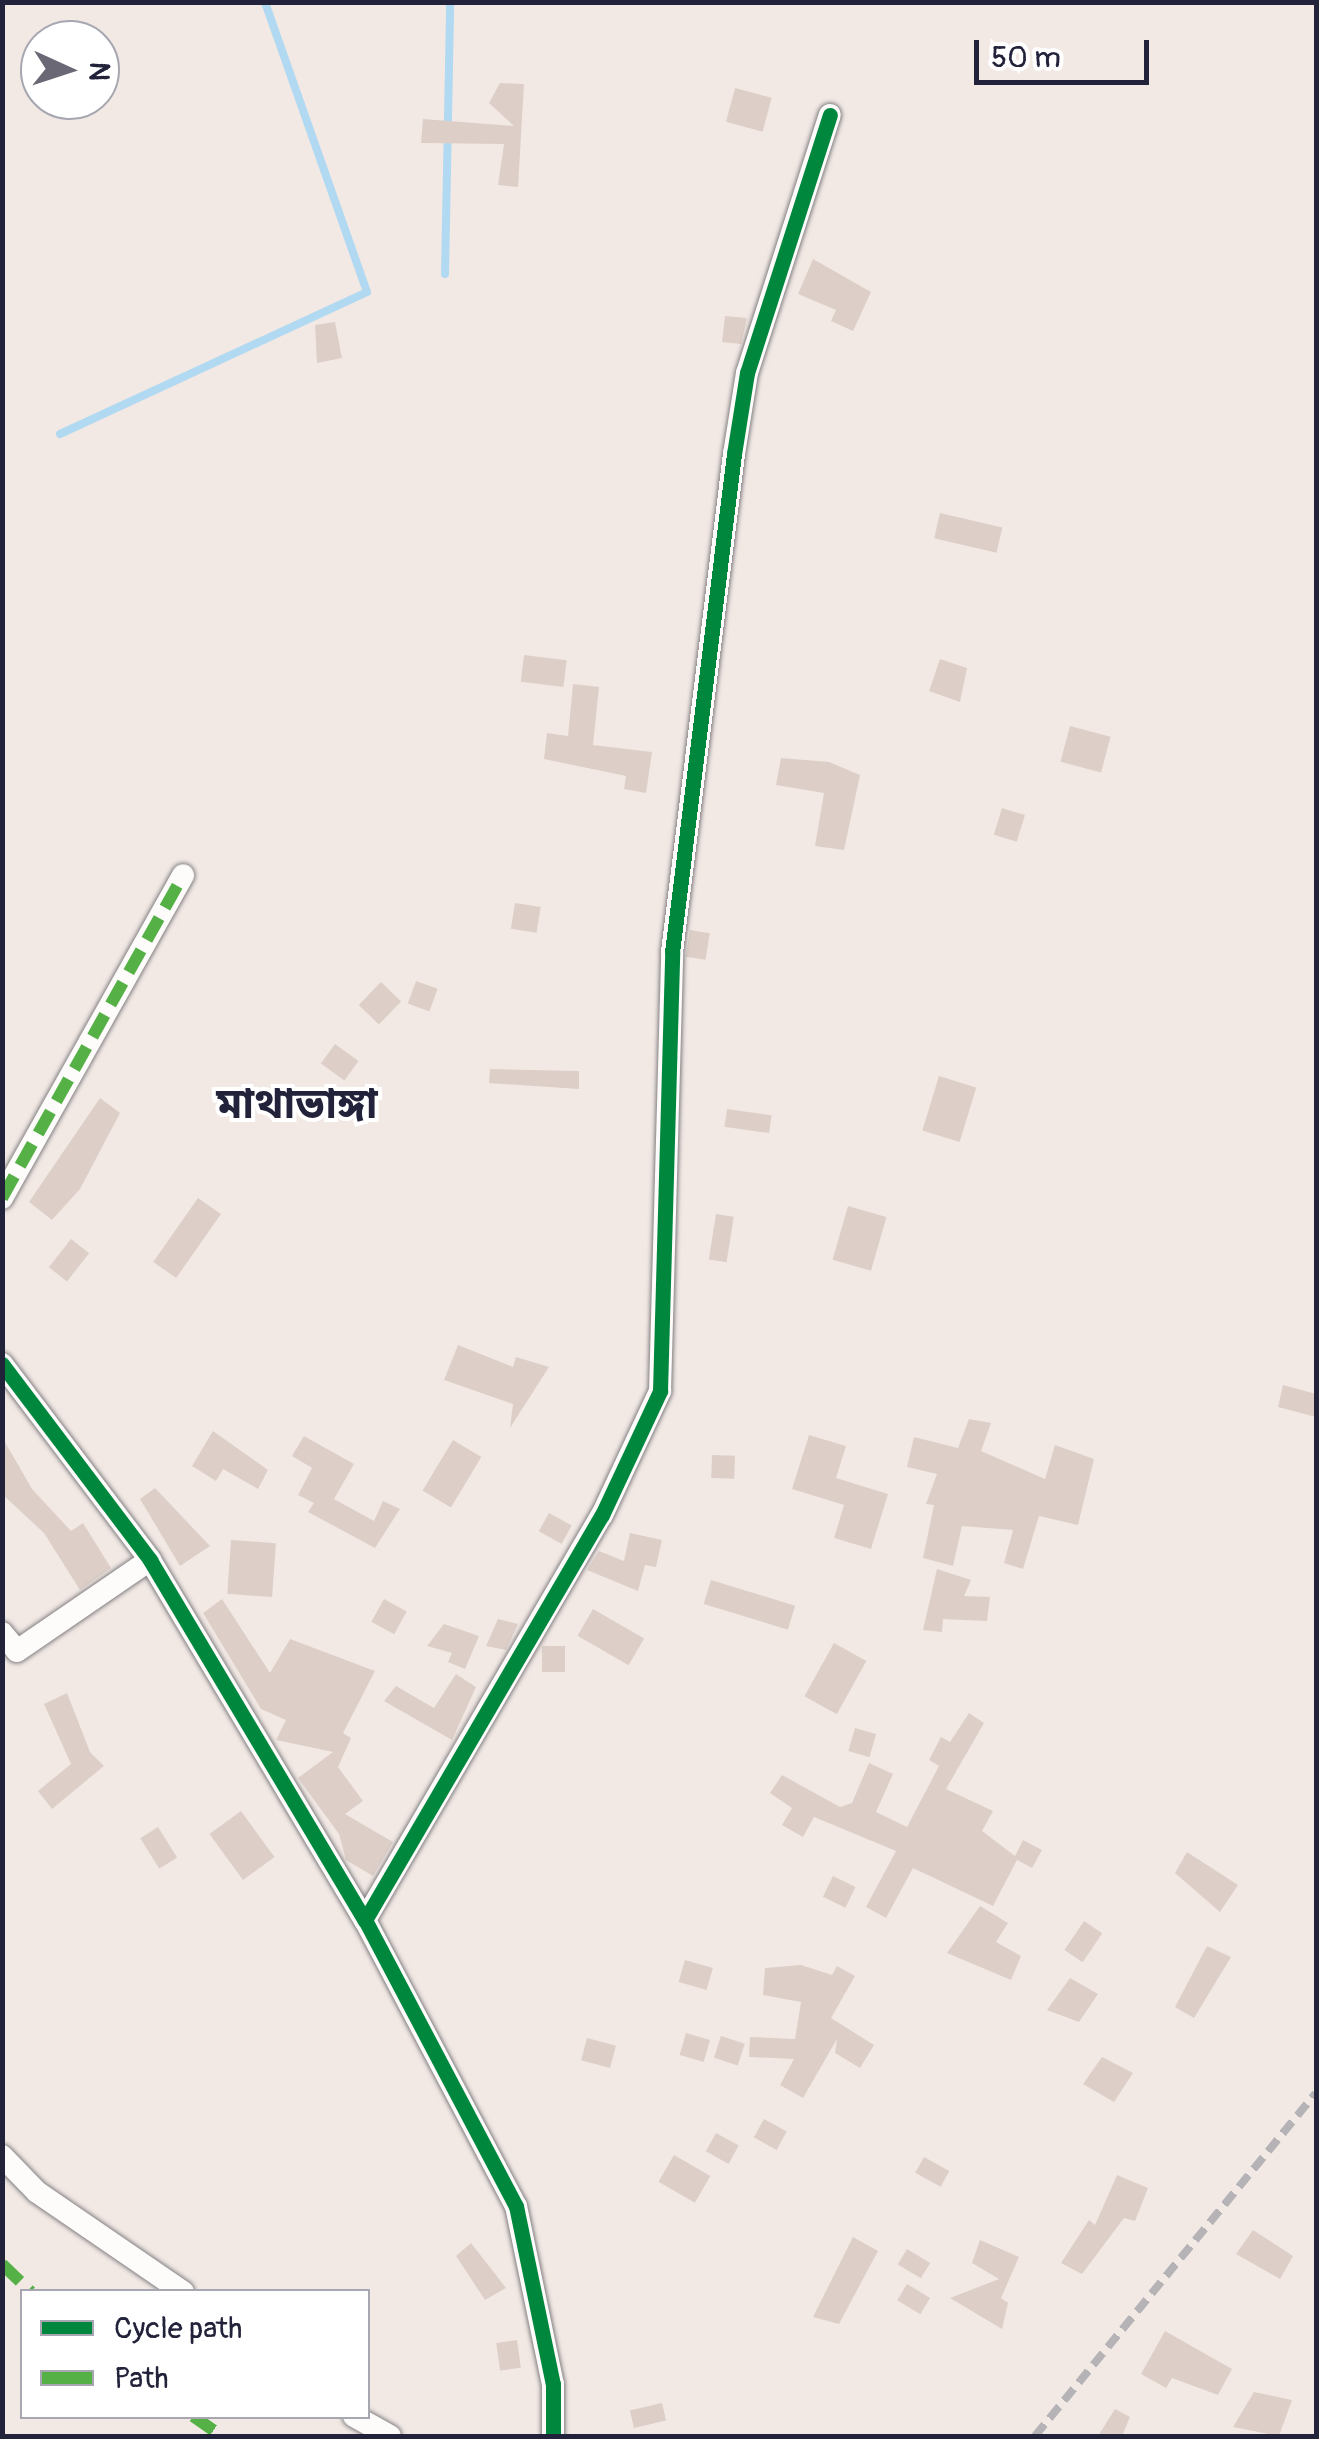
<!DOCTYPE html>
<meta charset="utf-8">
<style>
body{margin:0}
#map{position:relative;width:1319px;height:2439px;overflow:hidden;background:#f2e9e5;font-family:Pangolin,"Noto Sans Bengali",sans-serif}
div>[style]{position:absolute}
.stream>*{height:8px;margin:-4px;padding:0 4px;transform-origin:4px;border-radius:4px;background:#b1d9f1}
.building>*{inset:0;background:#ddcfc8;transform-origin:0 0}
.roads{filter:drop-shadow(0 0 2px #848083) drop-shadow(0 0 2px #848083)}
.minor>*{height:22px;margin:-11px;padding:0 11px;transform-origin:11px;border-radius:11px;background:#fdfcfb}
.rail>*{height:8px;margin-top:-4px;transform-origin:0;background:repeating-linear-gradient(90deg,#b5b3b6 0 15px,transparent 0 23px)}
.quiet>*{height:12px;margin-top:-6px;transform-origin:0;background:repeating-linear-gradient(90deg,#55b146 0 25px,transparent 0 37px)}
.cycleway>*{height:15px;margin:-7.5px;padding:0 7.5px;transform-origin:7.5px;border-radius:7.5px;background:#00873e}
span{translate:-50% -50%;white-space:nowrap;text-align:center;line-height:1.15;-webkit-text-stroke:8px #fff;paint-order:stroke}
.district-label{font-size:42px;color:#22223b;font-weight:700}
.frame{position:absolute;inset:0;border:5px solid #22223b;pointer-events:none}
.legend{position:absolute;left:20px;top:2289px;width:350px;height:130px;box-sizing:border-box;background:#fff;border:2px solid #a7a7b1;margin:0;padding:12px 18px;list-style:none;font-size:30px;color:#22223b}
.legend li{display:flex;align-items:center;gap:20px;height:50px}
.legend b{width:50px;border:2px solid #a7a7b1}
.north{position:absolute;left:20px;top:20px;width:100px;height:100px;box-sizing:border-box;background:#fff;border:2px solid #a7a7b1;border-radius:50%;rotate:93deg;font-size:28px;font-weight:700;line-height:40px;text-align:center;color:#22223b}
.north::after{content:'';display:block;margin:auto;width:35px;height:45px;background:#6b6876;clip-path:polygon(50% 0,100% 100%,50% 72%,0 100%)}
.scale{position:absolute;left:974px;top:40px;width:175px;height:45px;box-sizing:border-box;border:5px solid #22223b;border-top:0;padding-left:12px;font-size:30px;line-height:35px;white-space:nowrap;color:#22223b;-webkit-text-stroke:8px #fff;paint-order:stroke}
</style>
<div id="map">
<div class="stream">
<i style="left:445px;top:274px;width:272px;rotate:-88.9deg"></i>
<i style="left:60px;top:434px;width:338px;rotate:-24.8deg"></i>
<i style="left:367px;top:292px;width:307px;rotate:-109.4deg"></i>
</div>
<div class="building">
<i style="clip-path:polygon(500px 83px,524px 84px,518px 187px,498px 185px,504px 144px,421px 143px,423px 119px,514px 126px,489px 103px)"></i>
<i style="left:735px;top:88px;width:38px;height:35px;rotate:15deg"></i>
<i style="clip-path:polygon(813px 259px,871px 292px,853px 331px,831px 321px,836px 310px,798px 294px)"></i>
<i style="clip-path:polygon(725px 316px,747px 318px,741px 344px,722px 342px)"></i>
<i style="clip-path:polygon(335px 322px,342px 358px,317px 363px,315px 325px)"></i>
<i style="left:940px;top:513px;width:64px;height:26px;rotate:13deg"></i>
<i style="left:524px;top:655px;width:43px;height:27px;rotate:7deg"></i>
<i style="clip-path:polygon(940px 659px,967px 668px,960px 702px,929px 691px)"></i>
<i style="clip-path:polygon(573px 684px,599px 687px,593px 745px,652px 752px,646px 793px,624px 789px,626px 776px,544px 759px,547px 733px,568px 736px)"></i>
<i style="left:1070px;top:726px;width:42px;height:37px;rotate:15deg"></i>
<i style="clip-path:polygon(781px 758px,829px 762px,860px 775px,844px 850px,815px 846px,824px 793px,776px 785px)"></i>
<i style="left:1002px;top:808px;width:24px;height:28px;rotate:17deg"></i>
<i style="left:515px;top:903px;width:26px;height:26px;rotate:9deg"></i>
<i style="left:690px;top:930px;width:20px;height:27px;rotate:9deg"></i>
<i style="left:416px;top:981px;width:23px;height:24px;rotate:20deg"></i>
<i style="left:381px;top:982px;width:28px;height:32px;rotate:44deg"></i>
<i style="left:335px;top:1044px;width:29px;height:24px;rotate:36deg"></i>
<i style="clip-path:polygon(490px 1069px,579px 1071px,579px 1089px,489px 1083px)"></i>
<i style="left:939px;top:1076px;width:39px;height:57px;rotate:17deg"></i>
<i style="clip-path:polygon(100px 1098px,120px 1113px,80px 1189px,52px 1220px,29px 1202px)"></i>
<i style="left:727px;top:1109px;width:45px;height:18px;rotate:8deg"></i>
<i style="left:198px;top:1198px;width:28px;height:78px;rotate:35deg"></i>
<i style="left:848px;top:1206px;width:40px;height:56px;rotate:16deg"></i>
<i style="left:716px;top:1214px;width:18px;height:46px;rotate:9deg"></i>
<i style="left:71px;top:1239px;width:23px;height:36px;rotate:38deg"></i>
<i style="clip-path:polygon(458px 1345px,513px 1367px,516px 1357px,549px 1367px,510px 1428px,513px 1404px,444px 1380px)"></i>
<i style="clip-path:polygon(1283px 1385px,1316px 1394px,1316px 1417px,1278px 1407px)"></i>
<i style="clip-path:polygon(969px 1419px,991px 1423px,981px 1451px,1045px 1479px,1055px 1445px,1094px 1459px,1078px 1525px,1039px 1516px,1023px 1569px,1004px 1563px,1013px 1530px,962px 1526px,953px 1566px,923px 1558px,934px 1505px,926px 1504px,937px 1474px,907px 1467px,914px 1437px,958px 1448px)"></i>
<i style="clip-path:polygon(213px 1431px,268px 1470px,258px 1489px,223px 1469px,216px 1481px,192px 1466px)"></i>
<i style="clip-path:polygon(809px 1435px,846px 1446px,836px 1478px,888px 1494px,871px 1549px,834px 1538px,844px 1505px,792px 1489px)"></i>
<i style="clip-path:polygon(304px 1436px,354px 1464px,334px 1499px,374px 1521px,383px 1501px,400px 1509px,375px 1548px,308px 1512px,314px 1503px,298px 1495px,312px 1468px,292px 1456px)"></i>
<i style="clip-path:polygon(2px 1437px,32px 1489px,71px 1531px,83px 1523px,111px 1568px,80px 1590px,44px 1533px,2px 1494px)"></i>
<i style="left:453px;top:1440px;width:33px;height:59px;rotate:31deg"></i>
<i style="left:712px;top:1455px;width:23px;height:23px;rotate:2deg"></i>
<i style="clip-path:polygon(155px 1488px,210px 1546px,180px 1566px,140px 1499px)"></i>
<i style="left:549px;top:1513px;width:26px;height:21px;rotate:29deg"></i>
<i style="clip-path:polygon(630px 1533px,662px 1540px,656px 1567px,645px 1565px,638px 1591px,587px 1570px,599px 1551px,624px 1561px)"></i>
<i style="left:231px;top:1540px;width:45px;height:54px;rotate:4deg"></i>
<i style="clip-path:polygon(937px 1569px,971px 1580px,964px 1596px,990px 1597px,987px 1621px,943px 1619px,942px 1632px,923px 1630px)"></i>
<i style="left:711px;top:1580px;width:88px;height:25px;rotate:17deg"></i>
<i style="clip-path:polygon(222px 1599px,270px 1673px,290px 1639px,375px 1671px,343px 1733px,351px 1738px,338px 1767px,363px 1801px,345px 1814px,393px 1842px,373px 1876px,346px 1860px,339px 1834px,298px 1778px,333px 1752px,276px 1740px,286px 1720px,261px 1709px,203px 1613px)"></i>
<i style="left:384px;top:1599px;width:26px;height:26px;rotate:29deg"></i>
<i style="left:593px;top:1609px;width:59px;height:31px;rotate:30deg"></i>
<i style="clip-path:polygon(498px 1619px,518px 1624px,506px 1650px,486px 1646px)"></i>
<i style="clip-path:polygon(444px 1624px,479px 1636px,465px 1669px,448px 1662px,452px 1653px,427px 1646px)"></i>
<i style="left:834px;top:1643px;width:37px;height:61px;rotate:29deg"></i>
<i style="left:565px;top:1646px;width:26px;height:23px;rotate:90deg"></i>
<i style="clip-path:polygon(456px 1674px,476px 1687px,452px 1740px,384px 1701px,396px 1686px,434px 1708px)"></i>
<i style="clip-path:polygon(67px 1693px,90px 1752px,104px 1766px,52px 1809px,38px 1791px,71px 1764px,44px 1704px)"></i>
<i style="clip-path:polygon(969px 1713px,984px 1723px,946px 1789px,993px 1811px,982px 1831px,1015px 1856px,1023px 1840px,1042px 1850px,1032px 1868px,1017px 1860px,993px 1906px,913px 1868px,886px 1918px,866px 1907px,896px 1851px,814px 1817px,803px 1837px,782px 1825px,792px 1808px,770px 1793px,782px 1775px,840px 1807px,852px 1803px,869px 1763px,893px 1774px,876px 1812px,907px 1827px,939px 1766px,929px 1760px,941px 1737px,950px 1742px)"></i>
<i style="left:855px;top:1728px;width:22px;height:24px;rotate:16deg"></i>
<i style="left:241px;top:1811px;width:57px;height:39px;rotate:54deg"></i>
<i style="left:158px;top:1827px;width:36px;height:21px;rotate:58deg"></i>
<i style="clip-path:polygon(1187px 1852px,1238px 1885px,1220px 1912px,1175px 1873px)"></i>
<i style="left:833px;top:1876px;width:25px;height:23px;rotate:26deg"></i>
<i style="clip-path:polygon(980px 1906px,1008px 1923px,996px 1942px,1021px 1956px,1011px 1980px,947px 1953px)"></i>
<i style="left:1084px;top:1921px;width:22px;height:35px;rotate:34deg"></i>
<i style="clip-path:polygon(1207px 1946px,1231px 1957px,1194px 2018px,1175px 2007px)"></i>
<i style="left:685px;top:1960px;width:29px;height:23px;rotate:16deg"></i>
<i style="clip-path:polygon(801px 1965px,832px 1975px,837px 1966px,855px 1976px,831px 2018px,874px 2045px,860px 2068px,835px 2053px,837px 2039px,803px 2098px,780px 2085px,794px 2059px,749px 2057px,750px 2037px,795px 2039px,801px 2002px,763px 1995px,765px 1968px)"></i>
<i style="clip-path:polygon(1070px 1978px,1098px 1994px,1079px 2022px,1047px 2010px)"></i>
<i style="left:686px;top:2033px;width:25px;height:23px;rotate:16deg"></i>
<i style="left:721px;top:2036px;width:25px;height:23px;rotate:18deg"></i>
<i style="left:587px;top:2038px;width:30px;height:23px;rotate:15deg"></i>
<i style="clip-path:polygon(1102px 2057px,1133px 2073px,1114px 2102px,1083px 2084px)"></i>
<i style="left:764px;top:2119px;width:26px;height:21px;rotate:29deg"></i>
<i style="left:716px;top:2133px;width:26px;height:21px;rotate:29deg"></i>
<i style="left:674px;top:2155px;width:42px;height:31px;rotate:30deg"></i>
<i style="left:924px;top:2157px;width:29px;height:18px;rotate:29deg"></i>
<i style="clip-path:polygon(1117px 2175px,1148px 2188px,1135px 2221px,1124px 2218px,1082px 2274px,1061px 2263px,1089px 2220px,1095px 2225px)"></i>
<i style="clip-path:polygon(1253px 2230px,1293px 2256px,1280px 2279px,1236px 2254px)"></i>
<i style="clip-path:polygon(853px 2237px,878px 2251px,839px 2324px,813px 2317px)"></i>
<i style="clip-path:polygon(980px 2240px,1019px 2257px,1001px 2298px,1008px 2303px,1002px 2329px,950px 2298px,999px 2279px,972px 2263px)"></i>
<i style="clip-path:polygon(471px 2243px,506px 2288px,485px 2300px,456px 2256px)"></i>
<i style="left:907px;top:2249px;width:27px;height:18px;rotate:31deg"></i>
<i style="left:907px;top:2284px;width:27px;height:19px;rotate:31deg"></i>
<i style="clip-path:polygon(1165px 2331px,1232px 2369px,1218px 2395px,1172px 2378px,1166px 2388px,1141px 2374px)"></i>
<i style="left:517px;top:2340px;width:28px;height:21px;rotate:82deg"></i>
<i style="clip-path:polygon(1254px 2392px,1292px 2400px,1279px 2436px,1233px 2427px)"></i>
<i style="left:662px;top:2403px;width:18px;height:33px;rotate:77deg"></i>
<i style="clip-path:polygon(1115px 2409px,1130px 2417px,1122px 2436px,1098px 2436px)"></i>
</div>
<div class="roads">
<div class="minor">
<i style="left:2px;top:1198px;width:370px;rotate:-60.7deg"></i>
<i style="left:2px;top:1364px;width:246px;rotate:52.9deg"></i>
<i style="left:150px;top:1560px;width:419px;rotate:59.2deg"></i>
<i style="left:365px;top:1920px;width:323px;rotate:62.2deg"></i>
<i style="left:516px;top:2206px;width:182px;rotate:78.3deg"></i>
<i style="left:553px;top:2384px;width:52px;rotate:90deg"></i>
<i style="left:2px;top:1633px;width:23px;rotate:50deg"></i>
<i style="left:17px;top:1651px;width:161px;rotate:-34.4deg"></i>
<i style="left:365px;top:1920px;width:469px;rotate:-59.7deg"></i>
<i style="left:602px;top:1515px;width:137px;rotate:-64.9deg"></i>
<i style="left:660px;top:1391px;width:439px;rotate:-88.4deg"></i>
<i style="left:672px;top:952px;width:502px;rotate:-82.9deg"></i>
<i style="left:734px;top:454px;width:82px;rotate:-80.9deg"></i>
<i style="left:747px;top:373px;width:271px;rotate:-72.2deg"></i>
<i style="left:2px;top:2156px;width:50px;rotate:45.8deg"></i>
<i style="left:37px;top:2192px;width:177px;rotate:34.4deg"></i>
<i style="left:354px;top:2416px;width:41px;rotate:29.1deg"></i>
</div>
</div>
<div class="rail">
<i style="left:1035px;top:2436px;width:443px;rotate:-50.7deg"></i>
</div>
<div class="quiet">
<i style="left:2px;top:1198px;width:370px;rotate:-60.7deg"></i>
<i style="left:2px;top:2264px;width:40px;rotate:44deg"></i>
<i style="left:193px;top:2416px;width:35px;rotate:35deg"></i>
</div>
<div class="cycleway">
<i style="left:2px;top:1364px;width:246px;rotate:52.9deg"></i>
<i style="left:150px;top:1560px;width:419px;rotate:59.2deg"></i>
<i style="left:365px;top:1920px;width:323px;rotate:62.2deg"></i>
<i style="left:516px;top:2206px;width:182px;rotate:78.3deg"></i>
<i style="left:553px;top:2384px;width:52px;rotate:90deg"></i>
<i style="left:365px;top:1920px;width:469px;rotate:-59.7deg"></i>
<i style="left:602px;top:1515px;width:137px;rotate:-64.9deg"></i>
<i style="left:660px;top:1391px;width:439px;rotate:-88.4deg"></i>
<i style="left:672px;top:952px;width:502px;rotate:-82.9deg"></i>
<i style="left:734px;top:454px;width:82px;rotate:-80.9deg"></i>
<i style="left:747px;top:373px;width:271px;rotate:-72.2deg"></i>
</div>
<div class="district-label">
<span style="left:297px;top:1105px">মাথাভাঙ্গা</span>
</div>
<div class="frame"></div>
<ul class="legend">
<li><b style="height:12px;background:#00873e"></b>Cycle path</li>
<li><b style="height:12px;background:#55b146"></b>Path</li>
</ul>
<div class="north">N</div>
<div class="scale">50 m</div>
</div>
